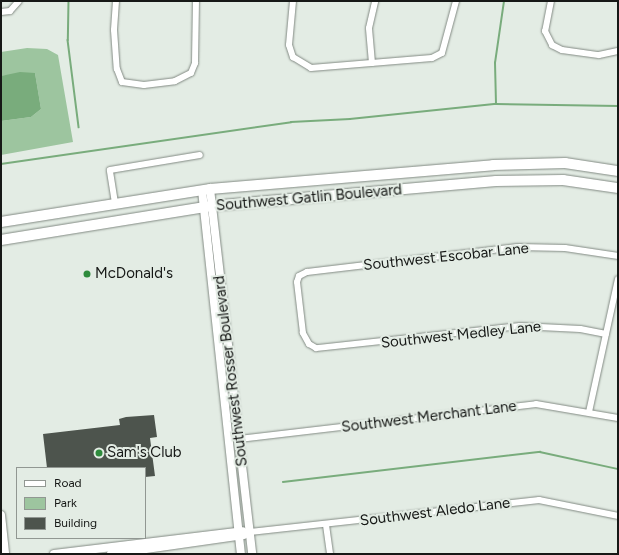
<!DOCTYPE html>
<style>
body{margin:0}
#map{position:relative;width:619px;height:555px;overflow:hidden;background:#e3ece4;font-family:Figtree,sans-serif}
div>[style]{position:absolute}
.green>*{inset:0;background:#9dc59f}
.water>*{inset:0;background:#79ac7c}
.stream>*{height:1.5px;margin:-0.75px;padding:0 0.75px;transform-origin:0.75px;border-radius:0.75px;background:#79ac7c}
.building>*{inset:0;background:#4d544d}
.roads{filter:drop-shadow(0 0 1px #828a83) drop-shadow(0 0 1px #828a83)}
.minor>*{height:6px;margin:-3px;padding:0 3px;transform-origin:3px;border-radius:3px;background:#fff}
.tertiary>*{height:8px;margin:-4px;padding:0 4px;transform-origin:4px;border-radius:4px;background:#fff}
.primary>*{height:10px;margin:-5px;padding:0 5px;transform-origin:5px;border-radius:5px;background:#fff}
.dots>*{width:11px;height:11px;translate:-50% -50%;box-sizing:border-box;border:2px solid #e3ece4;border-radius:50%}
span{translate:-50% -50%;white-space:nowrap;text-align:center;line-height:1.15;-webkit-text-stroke:4px #e3ece4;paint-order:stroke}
.street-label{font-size:15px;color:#161816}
.poi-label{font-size:15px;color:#161816}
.left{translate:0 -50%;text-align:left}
.frame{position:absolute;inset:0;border:2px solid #161816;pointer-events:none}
.legend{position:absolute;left:16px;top:467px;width:130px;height:72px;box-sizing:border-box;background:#e3ece4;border:1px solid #919792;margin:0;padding:5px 7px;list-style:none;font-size:12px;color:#161816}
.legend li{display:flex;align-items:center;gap:8px;height:20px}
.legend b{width:20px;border:1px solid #919792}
</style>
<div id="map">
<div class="green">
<i style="clip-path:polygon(27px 48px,47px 49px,58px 55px,73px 142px,1px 155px,1px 121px,31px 117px,41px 109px,35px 73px,1px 76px,1px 52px)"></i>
</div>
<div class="water">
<i style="clip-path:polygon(20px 72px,35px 73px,41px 109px,31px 117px,1px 121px,1px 76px)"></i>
</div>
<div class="stream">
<i style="left:69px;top:1px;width:39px;rotate:91deg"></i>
<i style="left:68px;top:40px;width:88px;rotate:82.8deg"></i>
<i style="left:496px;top:104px;width:41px;rotate:-91.4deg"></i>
<i style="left:495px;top:63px;width:63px;rotate:-81.7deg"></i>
<i style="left:1px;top:164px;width:293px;rotate:-8.2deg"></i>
<i style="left:291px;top:122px;width:59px;rotate:-2.9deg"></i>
<i style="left:350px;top:119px;width:147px;rotate:-5.9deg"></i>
<i style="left:496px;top:104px;width:122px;rotate:0.9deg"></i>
<i style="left:283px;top:482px;width:259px;rotate:-6.7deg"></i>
<i style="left:540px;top:452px;width:80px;rotate:12.3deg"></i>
</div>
<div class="building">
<i style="clip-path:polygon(154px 415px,157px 437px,150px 438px,155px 476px,145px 477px,145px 468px,47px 468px,43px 434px,120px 425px,119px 419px,126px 417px)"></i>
</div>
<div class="roads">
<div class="minor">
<i style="left:116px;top:1px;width:29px;rotate:94deg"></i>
<i style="left:114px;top:30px;width:39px;rotate:86deg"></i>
<i style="left:117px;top:69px;width:14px;rotate:69deg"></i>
<i style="left:122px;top:82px;width:22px;rotate:8deg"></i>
<i style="left:144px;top:85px;width:31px;rotate:-7deg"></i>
<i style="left:175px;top:81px;width:18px;rotate:-27deg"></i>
<i style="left:191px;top:73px;width:11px;rotate:-68deg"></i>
<i style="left:195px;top:63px;width:62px;rotate:-89.1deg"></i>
<i style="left:293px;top:1px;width:44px;rotate:95.2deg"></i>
<i style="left:289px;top:45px;width:13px;rotate:72deg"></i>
<i style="left:293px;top:57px;width:21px;rotate:31deg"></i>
<i style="left:311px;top:68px;width:121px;rotate:-4.7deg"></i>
<i style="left:432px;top:58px;width:11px;rotate:-27deg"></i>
<i style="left:442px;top:53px;width:54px;rotate:-74.9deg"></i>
<i style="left:551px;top:1px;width:31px;rotate:101deg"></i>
<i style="left:545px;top:31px;width:16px;rotate:63deg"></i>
<i style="left:552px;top:45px;width:11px;rotate:27deg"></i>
<i style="left:562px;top:50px;width:37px;rotate:8deg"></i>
<i style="left:599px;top:55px;width:19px;rotate:-12deg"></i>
<i style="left:1px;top:12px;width:9px;rotate:-6deg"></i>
<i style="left:10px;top:11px;width:13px;rotate:-48deg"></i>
<i style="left:372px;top:63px;width:35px;rotate:-95deg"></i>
<i style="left:369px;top:28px;width:28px;rotate:-77deg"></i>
<i style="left:115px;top:203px;width:33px;rotate:-99deg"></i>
<i style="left:110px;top:170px;width:91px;rotate:-9.5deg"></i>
<i style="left:606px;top:334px;width:26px;rotate:-169deg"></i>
<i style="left:580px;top:329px;width:60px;rotate:-177.1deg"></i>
<i style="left:520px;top:326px;width:205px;rotate:173.8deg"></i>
<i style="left:316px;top:348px;width:8px;rotate:-150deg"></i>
<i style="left:309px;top:344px;width:13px;rotate:-119deg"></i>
<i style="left:303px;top:333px;width:51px;rotate:-96.7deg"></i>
<i style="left:297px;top:282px;width:6px;rotate:-72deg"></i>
<i style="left:299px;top:276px;width:9px;rotate:-27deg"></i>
<i style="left:307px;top:272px;width:212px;rotate:-6.8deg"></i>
<i style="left:518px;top:247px;width:47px;rotate:1.2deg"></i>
<i style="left:565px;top:248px;width:54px;rotate:8.6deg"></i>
<i style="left:589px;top:412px;width:136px;rotate:-77.7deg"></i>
<i style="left:239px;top:439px;width:299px;rotate:-6.7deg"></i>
<i style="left:536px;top:404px;width:83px;rotate:9.7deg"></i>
<i style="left:326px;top:525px;width:29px;rotate:82deg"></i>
<i style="left:250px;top:532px;width:291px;rotate:-6.3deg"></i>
<i style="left:539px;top:500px;width:81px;rotate:11.4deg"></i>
</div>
<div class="tertiary">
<i style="left:210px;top:189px;width:367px;rotate:83.4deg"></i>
<i style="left:202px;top:190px;width:366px;rotate:83.9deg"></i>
<i style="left:1px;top:515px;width:39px;rotate:84deg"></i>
<i style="left:54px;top:554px;width:190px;rotate:-6.9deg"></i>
<i style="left:111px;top:554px;width:134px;rotate:-8.1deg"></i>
</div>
<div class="primary">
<i style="left:1px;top:222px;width:212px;rotate:-9deg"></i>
<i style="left:210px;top:189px;width:284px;rotate:-4.8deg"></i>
<i style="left:493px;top:165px;width:72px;rotate:-1.6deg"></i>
<i style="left:565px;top:163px;width:54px;rotate:8.6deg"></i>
<i style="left:1px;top:240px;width:213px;rotate:-9.2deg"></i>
<i style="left:211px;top:206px;width:286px;rotate:-5deg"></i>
<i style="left:496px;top:181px;width:67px;rotate:-0.9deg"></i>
<i style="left:563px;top:180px;width:56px;rotate:8.3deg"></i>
</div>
</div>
<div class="dots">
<i style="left:87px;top:274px;background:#2e8b3c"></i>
<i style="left:99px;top:453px;background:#2e8b3c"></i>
</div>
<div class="street-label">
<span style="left:309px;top:198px;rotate:-5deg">Southwest Gatlin Boulevard</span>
<span style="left:446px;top:257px;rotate:-6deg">Southwest Escobar Lane</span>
<span style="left:461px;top:335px;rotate:-6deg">Southwest Medley Lane</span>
<span style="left:231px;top:371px;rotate:-97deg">Southwest Rosser Boulevard</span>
<span style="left:429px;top:417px;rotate:-7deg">Southwest Merchant Lane</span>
<span style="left:435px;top:512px;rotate:-7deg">Southwest Aledo Lane</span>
</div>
<div class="poi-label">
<span class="left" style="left:95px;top:274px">McDonald's</span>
<span class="left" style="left:107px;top:453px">Sam's Club</span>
</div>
<div class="frame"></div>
<ul class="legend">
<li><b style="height:5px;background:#fff"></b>Road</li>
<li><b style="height:11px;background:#9dc59f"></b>Park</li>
<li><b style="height:11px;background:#4d544d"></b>Building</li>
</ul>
</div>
